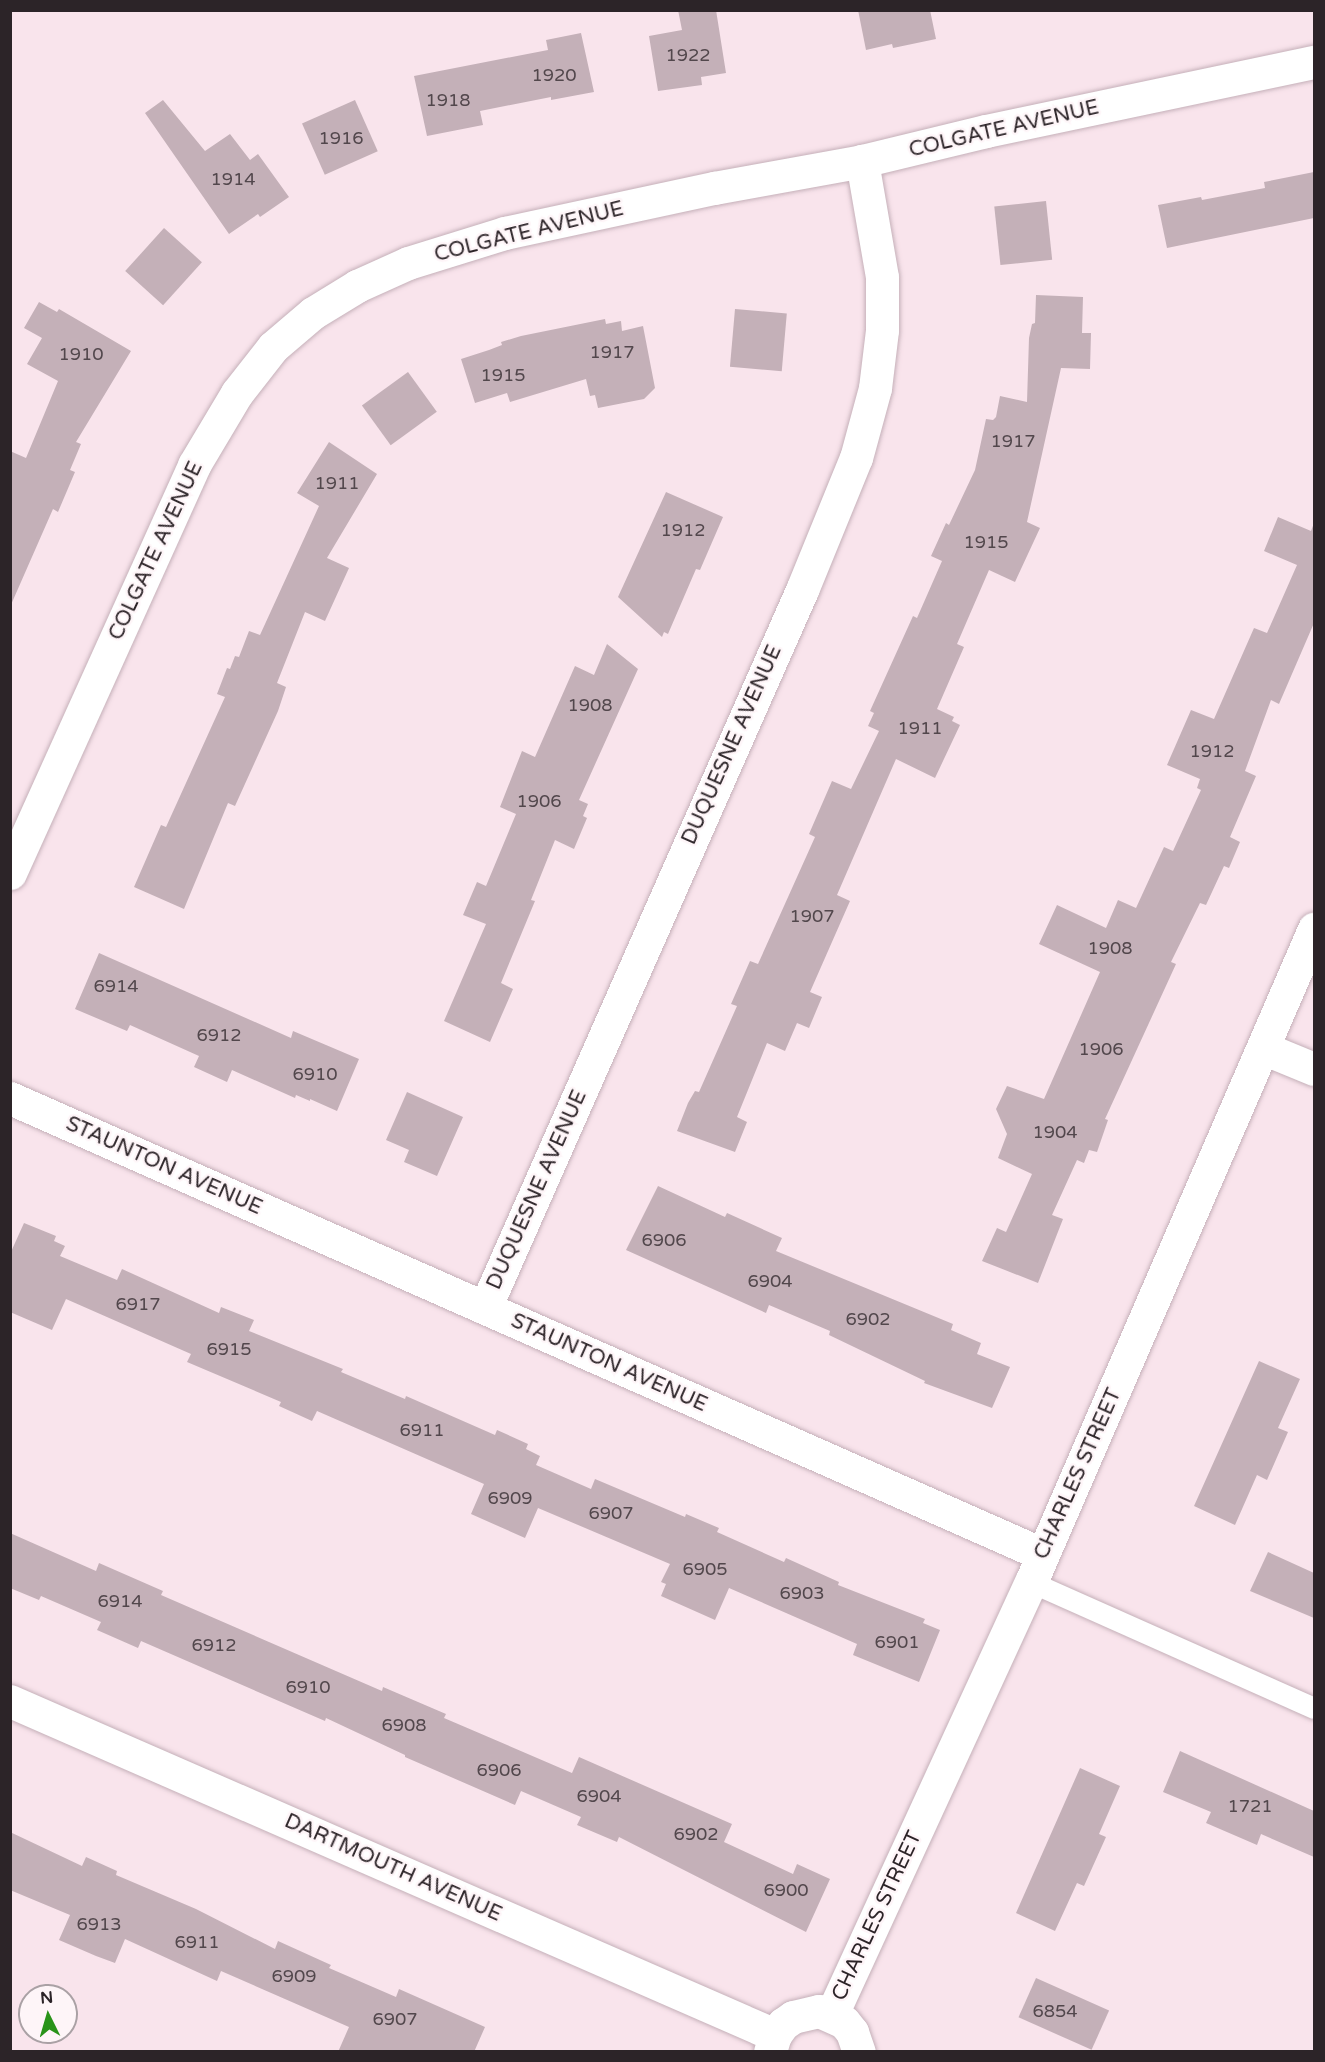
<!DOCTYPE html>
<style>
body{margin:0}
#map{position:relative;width:1325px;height:2062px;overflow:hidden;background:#f9e4ec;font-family:"Varela Round",sans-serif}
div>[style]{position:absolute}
.building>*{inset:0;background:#c4b0b8;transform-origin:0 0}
.roads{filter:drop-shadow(0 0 2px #c5b0b9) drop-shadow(0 0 2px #c5b0b9)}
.service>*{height:21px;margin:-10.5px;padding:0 10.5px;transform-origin:10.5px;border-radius:10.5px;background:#fff}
.minor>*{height:33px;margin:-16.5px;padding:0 16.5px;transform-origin:16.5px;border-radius:16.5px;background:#fff}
span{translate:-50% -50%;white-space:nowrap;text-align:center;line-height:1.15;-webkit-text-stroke:5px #fef5f8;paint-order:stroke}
.number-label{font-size:18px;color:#52474c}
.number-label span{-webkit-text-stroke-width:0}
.street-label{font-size:21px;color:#2c2428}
.frame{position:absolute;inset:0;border:12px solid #2c2428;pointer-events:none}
.north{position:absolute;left:18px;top:1984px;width:60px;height:60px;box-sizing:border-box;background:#fef5f8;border:2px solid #aaa1a5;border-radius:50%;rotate:355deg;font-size:16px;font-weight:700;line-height:24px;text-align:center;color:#2c2428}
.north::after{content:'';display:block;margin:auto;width:21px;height:27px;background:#299319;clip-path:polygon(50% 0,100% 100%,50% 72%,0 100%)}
</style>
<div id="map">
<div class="building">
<i style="clip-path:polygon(678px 10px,716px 10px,726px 73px,701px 77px,702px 85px,658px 91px,649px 36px,682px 30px)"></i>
<i style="clip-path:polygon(858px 10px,930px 10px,936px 39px,893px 48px,892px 44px,866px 50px)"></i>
<i style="clip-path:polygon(581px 33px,594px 92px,551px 100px,551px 97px,480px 111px,483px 125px,427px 136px,414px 76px,548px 50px,546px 40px)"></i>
<i style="clip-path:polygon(163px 100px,205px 151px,230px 134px,250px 160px,258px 154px,289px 197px,260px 217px,258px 214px,229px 234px,145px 113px)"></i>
<i style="left:355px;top:100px;width:56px;height:58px;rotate:66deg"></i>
<i style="clip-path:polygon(1314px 172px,1314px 218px,1167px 248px,1158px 205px,1201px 197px,1202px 200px,1265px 188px,1264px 182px)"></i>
<i style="left:1046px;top:201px;width:59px;height:52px;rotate:84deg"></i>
<i style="left:164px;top:228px;width:51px;height:58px;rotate:42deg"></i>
<i style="clip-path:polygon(1036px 295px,1083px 297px,1082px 333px,1091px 333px,1090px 369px,1061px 368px,1027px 522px,1040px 528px,1015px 582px,989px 570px,957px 644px,964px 647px,937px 709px,954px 717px,952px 721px,960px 725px,935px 778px,896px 759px,837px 895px,850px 901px,810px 992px,822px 997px,809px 1028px,797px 1023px,785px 1051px,767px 1043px,737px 1117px,747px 1122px,735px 1152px,677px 1131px,688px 1103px,695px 1091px,699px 1092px,737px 1006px,731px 1004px,750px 961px,758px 964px,815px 837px,809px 834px,832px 781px,851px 789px,879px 731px,868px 726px,874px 713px,870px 711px,913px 616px,917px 618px,942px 561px,931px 556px,946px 523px,949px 525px,975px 470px,986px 419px,993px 420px,996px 417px,1000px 396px,1027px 402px,1029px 338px,1032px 324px,1035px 323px)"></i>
<i style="clip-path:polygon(39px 302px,57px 312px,59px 309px,131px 351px,76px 442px,81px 444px,70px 470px,75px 472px,58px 512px,53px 509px,10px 607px,10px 451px,26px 458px,58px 381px,27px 364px,42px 338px,24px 328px)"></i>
<i style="left:735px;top:309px;width:52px;height:58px;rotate:5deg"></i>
<i style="clip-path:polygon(605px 319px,606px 324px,621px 321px,622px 331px,643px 326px,655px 388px,644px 399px,598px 408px,595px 395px,590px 396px,586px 379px,510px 402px,507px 393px,475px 403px,461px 359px,489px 350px,502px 345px,501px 342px,521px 336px)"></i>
<i style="left:408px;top:372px;width:49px;height:57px;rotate:54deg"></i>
<i style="clip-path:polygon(329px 442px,377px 474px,327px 558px,349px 568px,325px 621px,305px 612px,277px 683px,286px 687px,278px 711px,235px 806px,228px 803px,184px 909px,134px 887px,161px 825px,166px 827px,225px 697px,217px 694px,227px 668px,230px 669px,235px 656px,239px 657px,249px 631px,260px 635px,319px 506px,297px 493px)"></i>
<i style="clip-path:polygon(666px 492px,723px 517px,700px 570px,696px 569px,668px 634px,664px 632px,662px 637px,618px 597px)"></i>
<i style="clip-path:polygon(1278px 517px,1311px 531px,1314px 523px,1314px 623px,1279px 704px,1271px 700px,1245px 771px,1256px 776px,1230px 837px,1240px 842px,1229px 868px,1224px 866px,1206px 905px,1200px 903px,1171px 962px,1176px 964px,1105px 1119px,1108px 1120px,1097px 1152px,1089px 1150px,1084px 1163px,1077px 1160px,1052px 1215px,1063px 1219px,1038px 1283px,982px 1261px,997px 1228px,1006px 1232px,1032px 1174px,998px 1158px,1007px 1134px,996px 1109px,1007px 1086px,1044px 1099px,1100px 972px,1039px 944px,1057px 905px,1106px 928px,1118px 900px,1136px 908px,1164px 847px,1173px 851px,1201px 790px,1197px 788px,1200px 779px,1167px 765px,1191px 710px,1214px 719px,1254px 628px,1267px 633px,1297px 565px,1264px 551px)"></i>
<i style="clip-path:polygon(607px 644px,638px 669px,579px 800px,588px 804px,583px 816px,587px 818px,574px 849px,555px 840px,531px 900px,535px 901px,501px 983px,513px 989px,490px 1042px,444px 1021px,486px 924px,463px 915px,477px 882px,486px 886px,516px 814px,500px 807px,522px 751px,535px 757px,575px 666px,594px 675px)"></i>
<i style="clip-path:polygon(99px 953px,291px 1038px,293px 1031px,359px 1059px,337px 1111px,310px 1099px,310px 1101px,296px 1095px,295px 1098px,232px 1070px,227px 1082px,194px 1067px,199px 1056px,130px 1025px,127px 1031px,75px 1009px)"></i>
<i style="clip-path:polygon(407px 1092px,463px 1117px,437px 1176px,404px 1162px,409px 1150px,386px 1140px)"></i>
<i style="clip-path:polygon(658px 1186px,725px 1217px,727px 1213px,782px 1238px,776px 1251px,953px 1324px,951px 1330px,981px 1343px,977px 1354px,1010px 1367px,992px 1408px,924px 1383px,925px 1381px,829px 1335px,830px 1331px,769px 1305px,766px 1313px,626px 1250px)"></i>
<i style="clip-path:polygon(24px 1223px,56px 1236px,54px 1241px,65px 1246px,60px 1256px,117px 1280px,122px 1269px,219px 1313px,221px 1307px,254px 1320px,249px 1331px,343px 1369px,341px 1372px,405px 1399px,406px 1396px,495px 1435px,497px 1430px,528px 1444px,526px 1449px,540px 1456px,536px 1465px,591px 1489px,595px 1479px,685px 1517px,686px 1514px,719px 1528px,717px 1532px,784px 1562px,786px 1558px,839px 1582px,838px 1585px,925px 1619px,923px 1623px,940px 1630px,919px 1682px,853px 1655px,857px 1644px,729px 1588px,715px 1620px,661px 1596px,666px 1584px,661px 1582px,670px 1564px,538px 1508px,525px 1538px,471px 1514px,484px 1484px,317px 1411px,312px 1421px,279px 1406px,281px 1402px,187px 1362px,191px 1354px,66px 1299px,52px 1330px,10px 1312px,10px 1254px)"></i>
<i style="clip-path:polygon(1259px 1361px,1300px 1379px,1278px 1428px,1288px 1432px,1267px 1480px,1257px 1475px,1235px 1525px,1194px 1506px)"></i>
<i style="clip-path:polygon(10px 1533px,96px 1571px,99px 1563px,163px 1591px,161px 1595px,382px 1691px,383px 1687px,446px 1714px,444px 1718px,572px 1773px,579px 1757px,732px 1824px,724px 1842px,793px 1874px,797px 1864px,830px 1879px,806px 1932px,619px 1837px,617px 1842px,577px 1825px,581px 1817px,521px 1791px,515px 1805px,405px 1757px,405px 1755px,326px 1718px,325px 1721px,141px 1641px,138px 1648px,97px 1630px,101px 1622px,41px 1596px,39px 1600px,10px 1588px)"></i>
<i style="clip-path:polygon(1268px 1552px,1314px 1573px,1314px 1618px,1250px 1591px)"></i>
<i style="clip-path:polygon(1180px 1751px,1314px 1811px,1314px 1857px,1261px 1834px,1257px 1845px,1206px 1823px,1211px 1812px,1163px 1792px)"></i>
<i style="clip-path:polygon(1080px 1768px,1120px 1786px,1099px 1834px,1106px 1837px,1084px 1886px,1077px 1883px,1055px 1931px,1016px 1913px)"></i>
<i style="clip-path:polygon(10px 1832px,82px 1866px,86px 1857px,117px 1871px,116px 1875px,196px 1909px,275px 1949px,278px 1941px,331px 1965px,329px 1968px,396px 1997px,399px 1989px,485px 2027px,474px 2052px,338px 2052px,349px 2027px,221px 1971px,217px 1981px,125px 1939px,115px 1963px,96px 1956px,59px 1940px,70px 1915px,10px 1890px)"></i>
<i style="left:1036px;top:1978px;width:80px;height:43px;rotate:24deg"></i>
</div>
<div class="roads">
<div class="service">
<i style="left:1031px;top:1582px;width:310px;rotate:24deg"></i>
</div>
<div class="minor">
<i style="left:10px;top:873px;width:448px;rotate:-65.7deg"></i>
<i style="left:194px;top:465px;width:84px;rotate:-59.2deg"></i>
<i style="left:237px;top:393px;width:58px;rotate:-52deg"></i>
<i style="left:273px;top:347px;width:52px;rotate:-40.4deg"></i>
<i style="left:313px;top:313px;width:52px;rotate:-31.5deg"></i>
<i style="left:357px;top:286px;width:56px;rotate:-24.3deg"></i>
<i style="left:408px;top:263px;width:102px;rotate:-17.2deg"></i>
<i style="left:505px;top:233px;width:214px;rotate:-12.2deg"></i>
<i style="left:714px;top:188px;width:150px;rotate:-10.3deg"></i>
<i style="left:862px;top:161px;width:128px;rotate:-13.6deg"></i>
<i style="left:986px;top:131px;width:335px;rotate:-11.9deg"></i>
<i style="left:1263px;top:1048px;width:55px;rotate:22.4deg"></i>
<i style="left:10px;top:1098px;width:1128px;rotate:23.84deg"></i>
<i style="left:485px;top:1308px;width:785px;rotate:-66.18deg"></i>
<i style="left:802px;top:590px;width:143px;rotate:-67.8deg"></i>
<i style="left:856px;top:458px;width:73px;rotate:-74.8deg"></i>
<i style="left:875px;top:388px;width:58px;rotate:-83.1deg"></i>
<i style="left:882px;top:330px;width:53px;rotate:-90deg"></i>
<i style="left:882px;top:277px;width:118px;rotate:-99.8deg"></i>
<i style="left:10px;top:1701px;width:835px;rotate:23.59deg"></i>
<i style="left:832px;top:2014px;width:476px;rotate:-65.3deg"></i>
<i style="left:1031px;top:1582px;width:712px;rotate:-66.57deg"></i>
<i style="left:770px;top:2052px;width:18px;rotate:-74deg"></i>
<i style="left:775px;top:2035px;width:14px;rotate:-54deg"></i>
<i style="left:783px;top:2024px;width:12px;rotate:-35deg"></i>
<i style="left:793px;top:2017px;width:27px;rotate:-13deg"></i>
<i style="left:819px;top:2011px;width:27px;rotate:24deg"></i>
<i style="left:844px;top:2022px;width:13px;rotate:51deg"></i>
<i style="left:852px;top:2032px;width:21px;rotate:71deg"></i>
</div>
</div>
<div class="number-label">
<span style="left:688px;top:55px">1922</span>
<span style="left:554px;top:75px">1920</span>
<span style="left:448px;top:100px">1918</span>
<span style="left:341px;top:138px">1916</span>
<span style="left:233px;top:179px">1914</span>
<span style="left:612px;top:352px">1917</span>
<span style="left:81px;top:354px">1910</span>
<span style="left:503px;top:375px">1915</span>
<span style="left:1013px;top:441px">1917</span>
<span style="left:337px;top:483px">1911</span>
<span style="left:683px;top:530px">1912</span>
<span style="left:986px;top:542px">1915</span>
<span style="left:590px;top:705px">1908</span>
<span style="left:920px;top:728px">1911</span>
<span style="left:1212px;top:751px">1912</span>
<span style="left:539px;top:801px">1906</span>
<span style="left:812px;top:916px">1907</span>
<span style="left:1110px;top:948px">1908</span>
<span style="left:116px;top:986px">6914</span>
<span style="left:219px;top:1035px">6912</span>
<span style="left:1101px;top:1049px">1906</span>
<span style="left:315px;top:1074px">6910</span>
<span style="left:1055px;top:1132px">1904</span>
<span style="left:664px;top:1240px">6906</span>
<span style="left:770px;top:1281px">6904</span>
<span style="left:138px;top:1304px">6917</span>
<span style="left:868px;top:1319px">6902</span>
<span style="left:229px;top:1349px">6915</span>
<span style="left:422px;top:1430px">6911</span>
<span style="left:510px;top:1498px">6909</span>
<span style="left:611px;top:1513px">6907</span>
<span style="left:705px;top:1569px">6905</span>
<span style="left:802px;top:1593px">6903</span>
<span style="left:120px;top:1601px">6914</span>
<span style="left:897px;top:1642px">6901</span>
<span style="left:214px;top:1645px">6912</span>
<span style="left:308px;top:1687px">6910</span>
<span style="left:404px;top:1725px">6908</span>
<span style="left:499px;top:1770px">6906</span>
<span style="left:599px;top:1796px">6904</span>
<span style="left:1250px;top:1806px">1721</span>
<span style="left:696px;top:1834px">6902</span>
<span style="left:786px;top:1890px">6900</span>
<span style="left:99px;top:1924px">6913</span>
<span style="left:197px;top:1942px">6911</span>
<span style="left:294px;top:1976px">6909</span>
<span style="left:1055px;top:2011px">6854</span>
<span style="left:395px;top:2019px">6907</span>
</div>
<div class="street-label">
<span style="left:1004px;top:129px;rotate:-13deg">COLGATE AVENUE</span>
<span style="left:529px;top:232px;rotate:-14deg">COLGATE AVENUE</span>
<span style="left:156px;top:551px;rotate:-65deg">COLGATE AVENUE</span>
<span style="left:732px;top:745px;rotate:-66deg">DUQUESNE AVENUE</span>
<span style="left:164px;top:1166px;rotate:24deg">STAUNTON AVENUE</span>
<span style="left:537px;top:1190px;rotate:-66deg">DUQUESNE AVENUE</span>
<span style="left:609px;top:1363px;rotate:24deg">STAUNTON AVENUE</span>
<span style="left:1078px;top:1474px;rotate:-66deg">CHARLES STREET</span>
<span style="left:393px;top:1868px;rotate:24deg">DARTMOUTH AVENUE</span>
<span style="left:877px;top:1916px;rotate:-65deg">CHARLES STREET</span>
</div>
<div class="frame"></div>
<div class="north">N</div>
</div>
